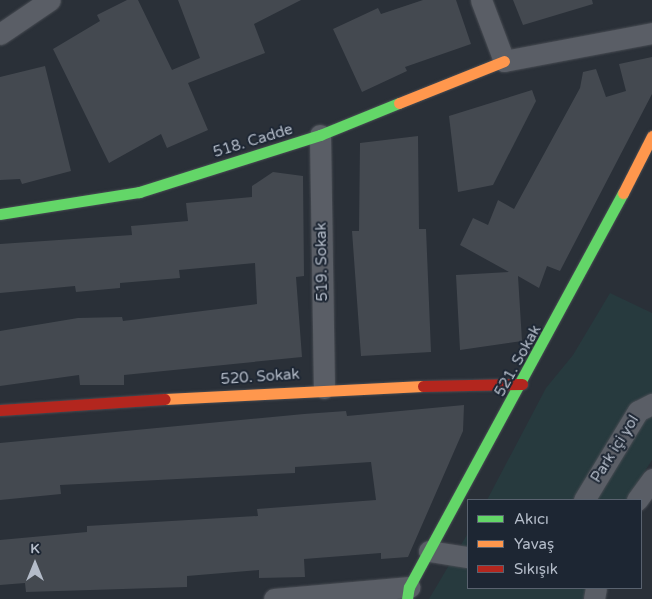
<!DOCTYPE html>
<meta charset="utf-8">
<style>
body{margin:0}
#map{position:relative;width:652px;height:599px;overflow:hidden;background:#2a3038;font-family:"Varela Round",sans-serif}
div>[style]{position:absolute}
.green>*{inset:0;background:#273a3e}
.building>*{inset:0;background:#444950}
.roads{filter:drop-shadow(0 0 1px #484c53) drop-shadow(0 0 1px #484c53)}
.street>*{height:21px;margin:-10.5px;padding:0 10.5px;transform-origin:10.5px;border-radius:10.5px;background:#5a5e66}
.fast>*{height:11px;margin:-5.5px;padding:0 5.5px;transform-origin:5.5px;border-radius:5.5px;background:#63d668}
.slow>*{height:11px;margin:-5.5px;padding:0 5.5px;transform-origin:5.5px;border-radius:5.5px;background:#ff974d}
.jam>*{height:11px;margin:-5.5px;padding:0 5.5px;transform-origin:5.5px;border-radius:5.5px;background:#b3261e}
span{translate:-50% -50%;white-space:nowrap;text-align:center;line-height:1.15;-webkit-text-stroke:4px #1d2633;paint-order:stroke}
.street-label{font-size:15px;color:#b4bcc9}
.legend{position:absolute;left:467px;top:499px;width:175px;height:90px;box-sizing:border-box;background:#1d2633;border:1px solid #59626f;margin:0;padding:6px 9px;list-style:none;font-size:15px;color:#b4bcc9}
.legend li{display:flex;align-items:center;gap:10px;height:25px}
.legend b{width:25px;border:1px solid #59626f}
.north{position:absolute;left:10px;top:539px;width:50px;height:50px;-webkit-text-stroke:4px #1d2633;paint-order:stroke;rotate:0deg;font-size:14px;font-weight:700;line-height:20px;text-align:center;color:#b4bcc9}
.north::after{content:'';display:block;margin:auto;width:18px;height:22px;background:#b4bcc9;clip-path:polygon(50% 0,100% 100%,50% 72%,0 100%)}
</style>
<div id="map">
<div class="green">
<i style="clip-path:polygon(610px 293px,652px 313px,652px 460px,626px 500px,487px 500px,546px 388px,573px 355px)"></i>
<i style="clip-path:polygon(468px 533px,468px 588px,587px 588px,583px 599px,429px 599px)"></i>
</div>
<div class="building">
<i style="clip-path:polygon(127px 0,138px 0,172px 70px,200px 58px,178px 0,301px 0,254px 24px,265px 53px,188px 83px,208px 130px,167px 148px,161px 134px,109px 163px,53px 49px,100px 21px,97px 15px)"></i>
<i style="clip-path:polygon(423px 0,456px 0,471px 44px,405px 67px,407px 71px,362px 92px,333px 29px,378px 8px,381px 14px)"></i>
<i style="clip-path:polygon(513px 0,592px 0,593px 4px,523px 25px)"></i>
<i style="clip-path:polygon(652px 57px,652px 94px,560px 271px,547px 266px,539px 288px,518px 276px,522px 341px,460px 350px,456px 275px,509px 272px,460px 245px,473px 218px,488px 225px,498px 200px,514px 209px,580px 88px,583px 72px,596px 69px,606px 97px,626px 91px,619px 64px)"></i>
<i style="clip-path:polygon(45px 66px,71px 171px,22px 184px,20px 179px,0 180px,0 77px)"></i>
<i style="clip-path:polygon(532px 90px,536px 101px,493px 185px,458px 192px,449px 116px)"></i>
<i style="clip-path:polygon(418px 136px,419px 229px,426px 229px,431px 352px,361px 356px,352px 231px,359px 231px,360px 143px)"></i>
<i style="clip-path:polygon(273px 172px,303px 176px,304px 276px,296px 277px,302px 357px,124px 375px,124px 385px,80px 385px,79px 375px,0 386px,0 331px,78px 318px,122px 317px,123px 321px,257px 304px,255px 263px,179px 270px,180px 278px,120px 283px,120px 288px,76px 292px,75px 286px,0 293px,0 244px,132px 235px,131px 226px,188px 221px,186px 203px,252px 197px,252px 186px)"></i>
<i style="clip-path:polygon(464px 405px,463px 431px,408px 557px,381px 559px,381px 553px,304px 559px,305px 577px,259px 578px,259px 570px,187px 576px,187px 587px,26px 592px,25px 583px,0 585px,0 540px,87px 532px,87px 526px,258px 516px,257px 509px,376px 500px,371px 462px,295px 467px,295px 473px,60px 485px,61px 494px,0 500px,0 443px,304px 414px,346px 411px,347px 416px)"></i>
</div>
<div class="roads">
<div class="street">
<i style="left:481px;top:0;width:65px;rotate:69.3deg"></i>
<i style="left:504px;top:61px;width:151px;rotate:-10.7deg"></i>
<i style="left:0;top:34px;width:60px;rotate:-34.2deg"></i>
<i style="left:320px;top:135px;width:253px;rotate:89.1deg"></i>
<i style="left:584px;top:500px;width:104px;rotate:-58.8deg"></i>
<i style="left:638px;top:411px;width:16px;rotate:-27deg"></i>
<i style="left:637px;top:500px;width:26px;rotate:-54deg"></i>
<i style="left:429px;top:551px;width:39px;rotate:9deg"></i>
<i style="left:274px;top:599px;width:136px;rotate:-5.1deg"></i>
<i style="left:594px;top:599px;width:11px;rotate:-80deg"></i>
</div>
<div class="fast">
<i style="left:0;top:214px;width:141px;rotate:-9deg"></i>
<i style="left:139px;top:192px;width:190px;rotate:-17.5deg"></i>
<i style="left:320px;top:135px;width:85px;rotate:-22.1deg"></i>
<i style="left:407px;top:599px;width:12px;rotate:-81deg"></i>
<i style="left:409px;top:587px;width:448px;rotate:-61.5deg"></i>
</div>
<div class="slow">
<i style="left:399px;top:103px;width:113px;rotate:-21.8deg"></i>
<i style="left:623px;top:193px;width:64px;rotate:-63deg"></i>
<i style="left:165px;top:399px;width:258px;rotate:-2.9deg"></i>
</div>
<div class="jam">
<i style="left:423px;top:386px;width:99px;rotate:-1.2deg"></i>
<i style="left:0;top:410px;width:165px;rotate:-3.8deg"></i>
</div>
</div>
<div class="street-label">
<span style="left:253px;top:141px;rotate:-17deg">518. Cadde</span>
<span style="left:322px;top:262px;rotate:-91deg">519. Sokak</span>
<span style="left:518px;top:361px;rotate:-61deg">521. Sokak</span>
<span style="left:260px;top:377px;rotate:-4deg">520. Sokak</span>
<span style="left:615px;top:449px;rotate:-58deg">Park içi yol</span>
</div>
<ul class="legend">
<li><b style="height:6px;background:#63d668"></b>Akıcı</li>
<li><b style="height:6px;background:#ff974d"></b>Yavaş</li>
<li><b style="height:6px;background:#b3261e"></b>Sıkışık</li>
</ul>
<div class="north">K</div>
</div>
